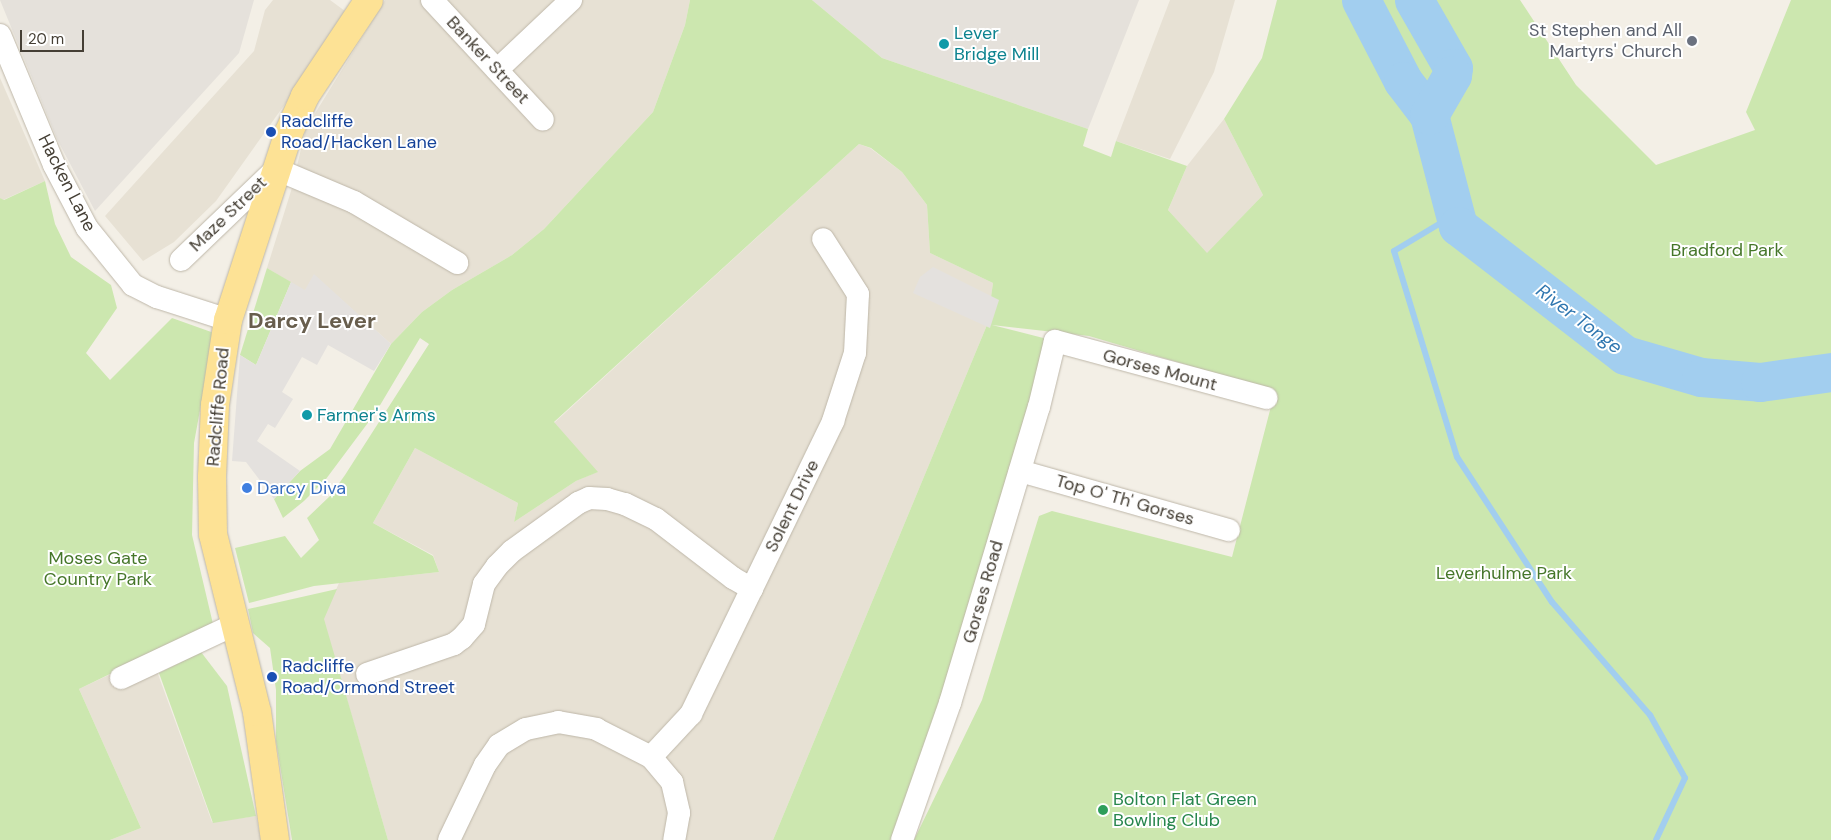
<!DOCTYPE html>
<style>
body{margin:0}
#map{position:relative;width:1831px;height:840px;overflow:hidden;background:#f3efe6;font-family:"DM Sans",sans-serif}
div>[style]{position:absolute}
.residential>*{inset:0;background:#e7e1d4}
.industrial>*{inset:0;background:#e5e1db}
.green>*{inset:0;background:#cce7af}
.parking>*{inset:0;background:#e4e1de}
.stream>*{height:6px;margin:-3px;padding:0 3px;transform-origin:3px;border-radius:3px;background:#a2ceef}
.river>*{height:39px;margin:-19.5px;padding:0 19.5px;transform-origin:19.5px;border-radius:19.5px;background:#a2ceef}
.roads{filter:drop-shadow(0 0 1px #beb7a9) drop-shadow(0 0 1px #beb7a9)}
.minor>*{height:22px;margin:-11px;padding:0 11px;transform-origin:11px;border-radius:11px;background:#fff}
.major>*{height:28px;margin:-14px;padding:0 14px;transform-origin:14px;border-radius:14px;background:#fde295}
.dots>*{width:14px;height:14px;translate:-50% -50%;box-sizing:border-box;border:2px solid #fff;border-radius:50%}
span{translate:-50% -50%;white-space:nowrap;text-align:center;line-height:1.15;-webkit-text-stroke:4px #fff;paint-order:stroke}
.worship-label{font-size:18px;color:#5b616d}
.right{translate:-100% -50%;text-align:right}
.culture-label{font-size:18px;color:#0d838f}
.left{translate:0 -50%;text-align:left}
.street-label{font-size:18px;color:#453f35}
.transit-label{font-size:18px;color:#164399}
.park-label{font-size:18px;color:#457629}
.shop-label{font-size:18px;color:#366cbe}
.leisure-label{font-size:18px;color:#27864d}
.water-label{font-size:19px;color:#3077b0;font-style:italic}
.district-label{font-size:22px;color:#685e4d;font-weight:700}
.scale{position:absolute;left:20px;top:30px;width:64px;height:22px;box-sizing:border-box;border:2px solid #453f35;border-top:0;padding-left:6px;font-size:15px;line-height:18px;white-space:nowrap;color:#453f35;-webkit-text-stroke:4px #fff;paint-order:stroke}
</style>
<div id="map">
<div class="residential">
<i style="clip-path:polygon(273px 0,330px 0,349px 14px,216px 201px,174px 242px,143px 261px,105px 216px,254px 51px,265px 10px)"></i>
<i style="clip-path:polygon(385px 0,690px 0,685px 25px,653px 112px,544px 229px,512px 255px,452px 290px,422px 312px,391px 344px,314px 275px,305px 291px,267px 268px,291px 191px,306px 128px)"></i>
<i style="clip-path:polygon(1170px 0,1235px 0,1214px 72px,1170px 159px,1116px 141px)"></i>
<i style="clip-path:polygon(0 78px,45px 181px,3px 200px,0 198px)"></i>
<i style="clip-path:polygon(1224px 119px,1263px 195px,1207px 254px,1168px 210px,1187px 166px)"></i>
<i style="clip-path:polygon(859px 144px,870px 148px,902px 172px,927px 205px,930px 253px,993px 283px,987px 325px,773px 840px,388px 840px,323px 618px,339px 583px,439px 572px,433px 555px,373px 523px,415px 448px,518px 503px,514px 522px,576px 481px,597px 472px,554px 423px)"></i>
<i style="clip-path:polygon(151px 655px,212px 822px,256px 816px,261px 840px,110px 840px,141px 828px,79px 689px)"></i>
</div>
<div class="industrial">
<i style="clip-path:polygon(0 0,254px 0,239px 53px,95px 211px,57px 139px)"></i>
<i style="clip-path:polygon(812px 0,1139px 0,1088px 129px,882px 58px)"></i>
</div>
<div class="green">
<i style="clip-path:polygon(690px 0,812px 0,882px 58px,1088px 129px,1083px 146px,1111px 157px,1116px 141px,1187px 166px,1168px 210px,1207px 253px,1263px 195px,1224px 119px,1262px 58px,1277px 0,1520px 0,1576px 85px,1656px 165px,1755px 130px,1746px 112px,1791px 0,1831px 0,1831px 840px,914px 840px,982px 700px,1039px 516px,1052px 511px,1232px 557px,1275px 391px,1089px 336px,992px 325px,1055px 341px,901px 840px,773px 840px,987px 325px,993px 283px,930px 253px,927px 205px,902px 172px,871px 148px,859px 144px,554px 422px,598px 472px,576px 481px,514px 522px,518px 503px,415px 448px,373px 523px,433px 556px,439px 572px,314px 586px,249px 603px,235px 548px,285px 536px,301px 558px,319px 540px,307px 518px,330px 496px,345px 475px,429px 344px,420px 338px,376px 412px,326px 479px,304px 501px,283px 518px,274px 499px,300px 471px,330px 449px,391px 344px,422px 312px,452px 290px,512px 255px,544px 229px,653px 112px,685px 25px)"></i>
<i style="clip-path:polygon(45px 181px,55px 224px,71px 257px,111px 285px,117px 308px,86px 353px,110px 380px,172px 318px,214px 333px,194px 443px,192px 535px,213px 624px,79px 689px,141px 828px,110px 840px,0 840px,0 198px,4px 200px)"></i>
<i style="clip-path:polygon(267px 268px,291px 282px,256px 365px,240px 355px)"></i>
<i style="clip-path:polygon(337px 589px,324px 619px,388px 840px,292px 840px,276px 741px,276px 690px,270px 648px,253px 633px,248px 609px)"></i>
<i style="clip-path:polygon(201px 652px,227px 686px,256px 816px,213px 823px,159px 673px)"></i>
</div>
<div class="parking">
<i style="clip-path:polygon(933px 267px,999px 300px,990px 328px,913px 293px,920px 277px)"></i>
<i style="clip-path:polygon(314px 274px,391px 344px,374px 371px,328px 345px,317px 365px,302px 357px,282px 392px,293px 399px,275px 428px,268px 424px,257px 441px,300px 471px,274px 499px,246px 462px,232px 461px,240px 355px,256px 365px,291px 282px,305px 290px)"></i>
</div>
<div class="stream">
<i style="left:1454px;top:215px;width:70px;rotate:149deg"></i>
<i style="left:1394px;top:251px;width:215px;rotate:73deg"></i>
<i style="left:1457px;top:457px;width:173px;rotate:56.8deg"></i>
<i style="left:1552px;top:602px;width:150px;rotate:49.1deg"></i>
<i style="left:1650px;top:715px;width:72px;rotate:60.9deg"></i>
<i style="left:1685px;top:778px;width:68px;rotate:115.1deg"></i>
</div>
<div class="river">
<i style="left:1361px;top:0;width:91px;rotate:62.6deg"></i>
<i style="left:1403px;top:81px;width:43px;rotate:52.6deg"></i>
<i style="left:1429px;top:115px;width:115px;rotate:75.4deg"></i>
<i style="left:1458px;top:226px;width:211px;rotate:37.7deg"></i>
<i style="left:1625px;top:355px;width:79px;rotate:16.1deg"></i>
<i style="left:1701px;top:377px;width:59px;rotate:4.8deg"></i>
<i style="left:1760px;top:382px;width:72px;rotate:-8deg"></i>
<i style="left:1414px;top:0;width:78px;rotate:60.2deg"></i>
<i style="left:1453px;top:68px;width:7px;rotate:98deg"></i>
<i style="left:1452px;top:75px;width:46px;rotate:119.9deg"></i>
</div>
<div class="roads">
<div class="minor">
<i style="left:432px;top:0;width:163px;rotate:47.2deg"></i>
<i style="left:0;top:35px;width:141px;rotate:67.4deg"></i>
<i style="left:54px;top:165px;width:71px;rotate:62.4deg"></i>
<i style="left:87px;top:228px;width:73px;rotate:51.1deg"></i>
<i style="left:133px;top:285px;width:27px;rotate:27deg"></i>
<i style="left:157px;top:297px;width:75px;rotate:17.9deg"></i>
<i style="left:497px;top:70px;width:102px;rotate:-43.4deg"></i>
<i style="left:181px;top:260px;width:132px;rotate:-43.8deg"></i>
<i style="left:276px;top:169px;width:85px;rotate:22.9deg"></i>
<i style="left:354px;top:202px;width:120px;rotate:30.6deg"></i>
<i style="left:1020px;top:471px;width:217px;rotate:15.8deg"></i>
<i style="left:367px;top:674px;width:92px;rotate:-19deg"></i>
<i style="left:454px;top:644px;width:10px;rotate:-37deg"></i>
<i style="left:462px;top:638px;width:18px;rotate:-49deg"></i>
<i style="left:474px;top:624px;width:41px;rotate:-76deg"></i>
<i style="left:484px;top:584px;width:22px;rotate:-54deg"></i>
<i style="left:497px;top:566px;width:21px;rotate:-45deg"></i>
<i style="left:512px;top:551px;width:82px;rotate:-36deg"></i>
<i style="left:578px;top:503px;width:12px;rotate:-24deg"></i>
<i style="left:589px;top:498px;width:18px;rotate:3deg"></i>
<i style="left:607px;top:499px;width:19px;rotate:16deg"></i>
<i style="left:625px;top:504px;width:34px;rotate:26deg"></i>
<i style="left:656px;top:519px;width:97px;rotate:37.5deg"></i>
<i style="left:733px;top:578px;width:22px;rotate:30deg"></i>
<i style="left:121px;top:678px;width:127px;rotate:-25.2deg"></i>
<i style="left:651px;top:757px;width:59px;rotate:-47.1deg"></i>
<i style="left:691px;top:714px;width:326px;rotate:-64.1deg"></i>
<i style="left:833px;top:421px;width:71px;rotate:-72.1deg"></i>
<i style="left:855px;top:353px;width:59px;rotate:-87.1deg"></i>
<i style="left:858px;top:294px;width:65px;rotate:-122.5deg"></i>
<i style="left:449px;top:840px;width:83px;rotate:-64.4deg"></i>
<i style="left:485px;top:765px;width:24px;rotate:-55deg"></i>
<i style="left:499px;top:745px;width:31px;rotate:-31deg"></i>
<i style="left:526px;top:729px;width:33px;rotate:-12deg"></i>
<i style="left:558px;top:722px;width:39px;rotate:10deg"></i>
<i style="left:596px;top:729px;width:62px;rotate:27deg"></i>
<i style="left:651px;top:757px;width:33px;rotate:50deg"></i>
<i style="left:672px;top:782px;width:32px;rotate:77deg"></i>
<i style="left:679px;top:813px;width:27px;rotate:100deg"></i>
<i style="left:902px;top:840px;width:145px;rotate:-70.7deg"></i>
<i style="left:950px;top:703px;width:309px;rotate:-73.3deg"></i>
<i style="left:1039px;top:407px;width:68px;rotate:-76.4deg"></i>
<i style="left:1055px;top:341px;width:219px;rotate:15.1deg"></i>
</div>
<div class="major">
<i style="left:275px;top:840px;width:129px;rotate:-98deg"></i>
<i style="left:257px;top:712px;width:183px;rotate:-103.9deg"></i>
<i style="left:213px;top:534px;width:57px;rotate:-91deg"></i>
<i style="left:212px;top:477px;width:72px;rotate:-87.6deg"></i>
<i style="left:215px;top:405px;width:86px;rotate:-81.3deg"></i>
<i style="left:228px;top:320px;width:198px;rotate:-72deg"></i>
<i style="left:289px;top:132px;width:39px;rotate:-66deg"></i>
<i style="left:305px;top:96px;width:115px;rotate:-56.3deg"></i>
</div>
</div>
<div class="dots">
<i style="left:1692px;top:41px;background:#6b7280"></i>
<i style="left:944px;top:44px;background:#0f9aa8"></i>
<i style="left:271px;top:132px;background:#1a4fb4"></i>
<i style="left:307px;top:415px;background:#0f9aa8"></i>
<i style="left:247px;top:488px;background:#3f7fe0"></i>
<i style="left:272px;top:677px;background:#1a4fb4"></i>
<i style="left:1103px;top:810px;background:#2e9e5b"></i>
</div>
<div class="worship-label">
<span class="right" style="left:1682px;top:41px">St Stephen and All<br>Martyrs' Church</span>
</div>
<div class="culture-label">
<span class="left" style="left:954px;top:44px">Lever<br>Bridge Mill</span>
<span class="left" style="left:317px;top:415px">Farmer's Arms</span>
</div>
<div class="street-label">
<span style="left:488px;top:60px;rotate:47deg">Banker Street</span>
<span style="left:67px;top:183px;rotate:63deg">Hacken Lane</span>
<span style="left:228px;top:214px;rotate:-44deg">Maze Street</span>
<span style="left:1160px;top:370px;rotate:15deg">Gorses Mount</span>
<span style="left:218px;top:407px;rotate:-85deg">Radcliffe Road</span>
<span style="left:1125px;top:500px;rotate:16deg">Top O' Th' Gorses</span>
<span style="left:792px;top:506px;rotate:-64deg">Solent Drive</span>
<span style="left:983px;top:592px;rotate:-74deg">Gorses Road</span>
</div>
<div class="transit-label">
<span class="left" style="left:281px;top:132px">Radcliffe<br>Road/Hacken Lane</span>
<span class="left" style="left:282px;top:677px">Radcliffe<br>Road/Ormond Street</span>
</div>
<div class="park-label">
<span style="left:1727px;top:250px">Bradford Park</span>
<span style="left:98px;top:569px">Moses Gate<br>Country Park</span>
<span style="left:1504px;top:573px">Leverhulme Park</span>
</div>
<div class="shop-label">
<span class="left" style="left:257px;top:488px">Darcy Diva</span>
</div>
<div class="leisure-label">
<span class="left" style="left:1113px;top:810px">Bolton Flat Green<br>Bowling Club</span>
</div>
<div class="water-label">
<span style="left:1579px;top:319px;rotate:37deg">River Tonge</span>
</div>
<div class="district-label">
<span style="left:312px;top:321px">Darcy Lever</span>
</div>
<div class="scale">20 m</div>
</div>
